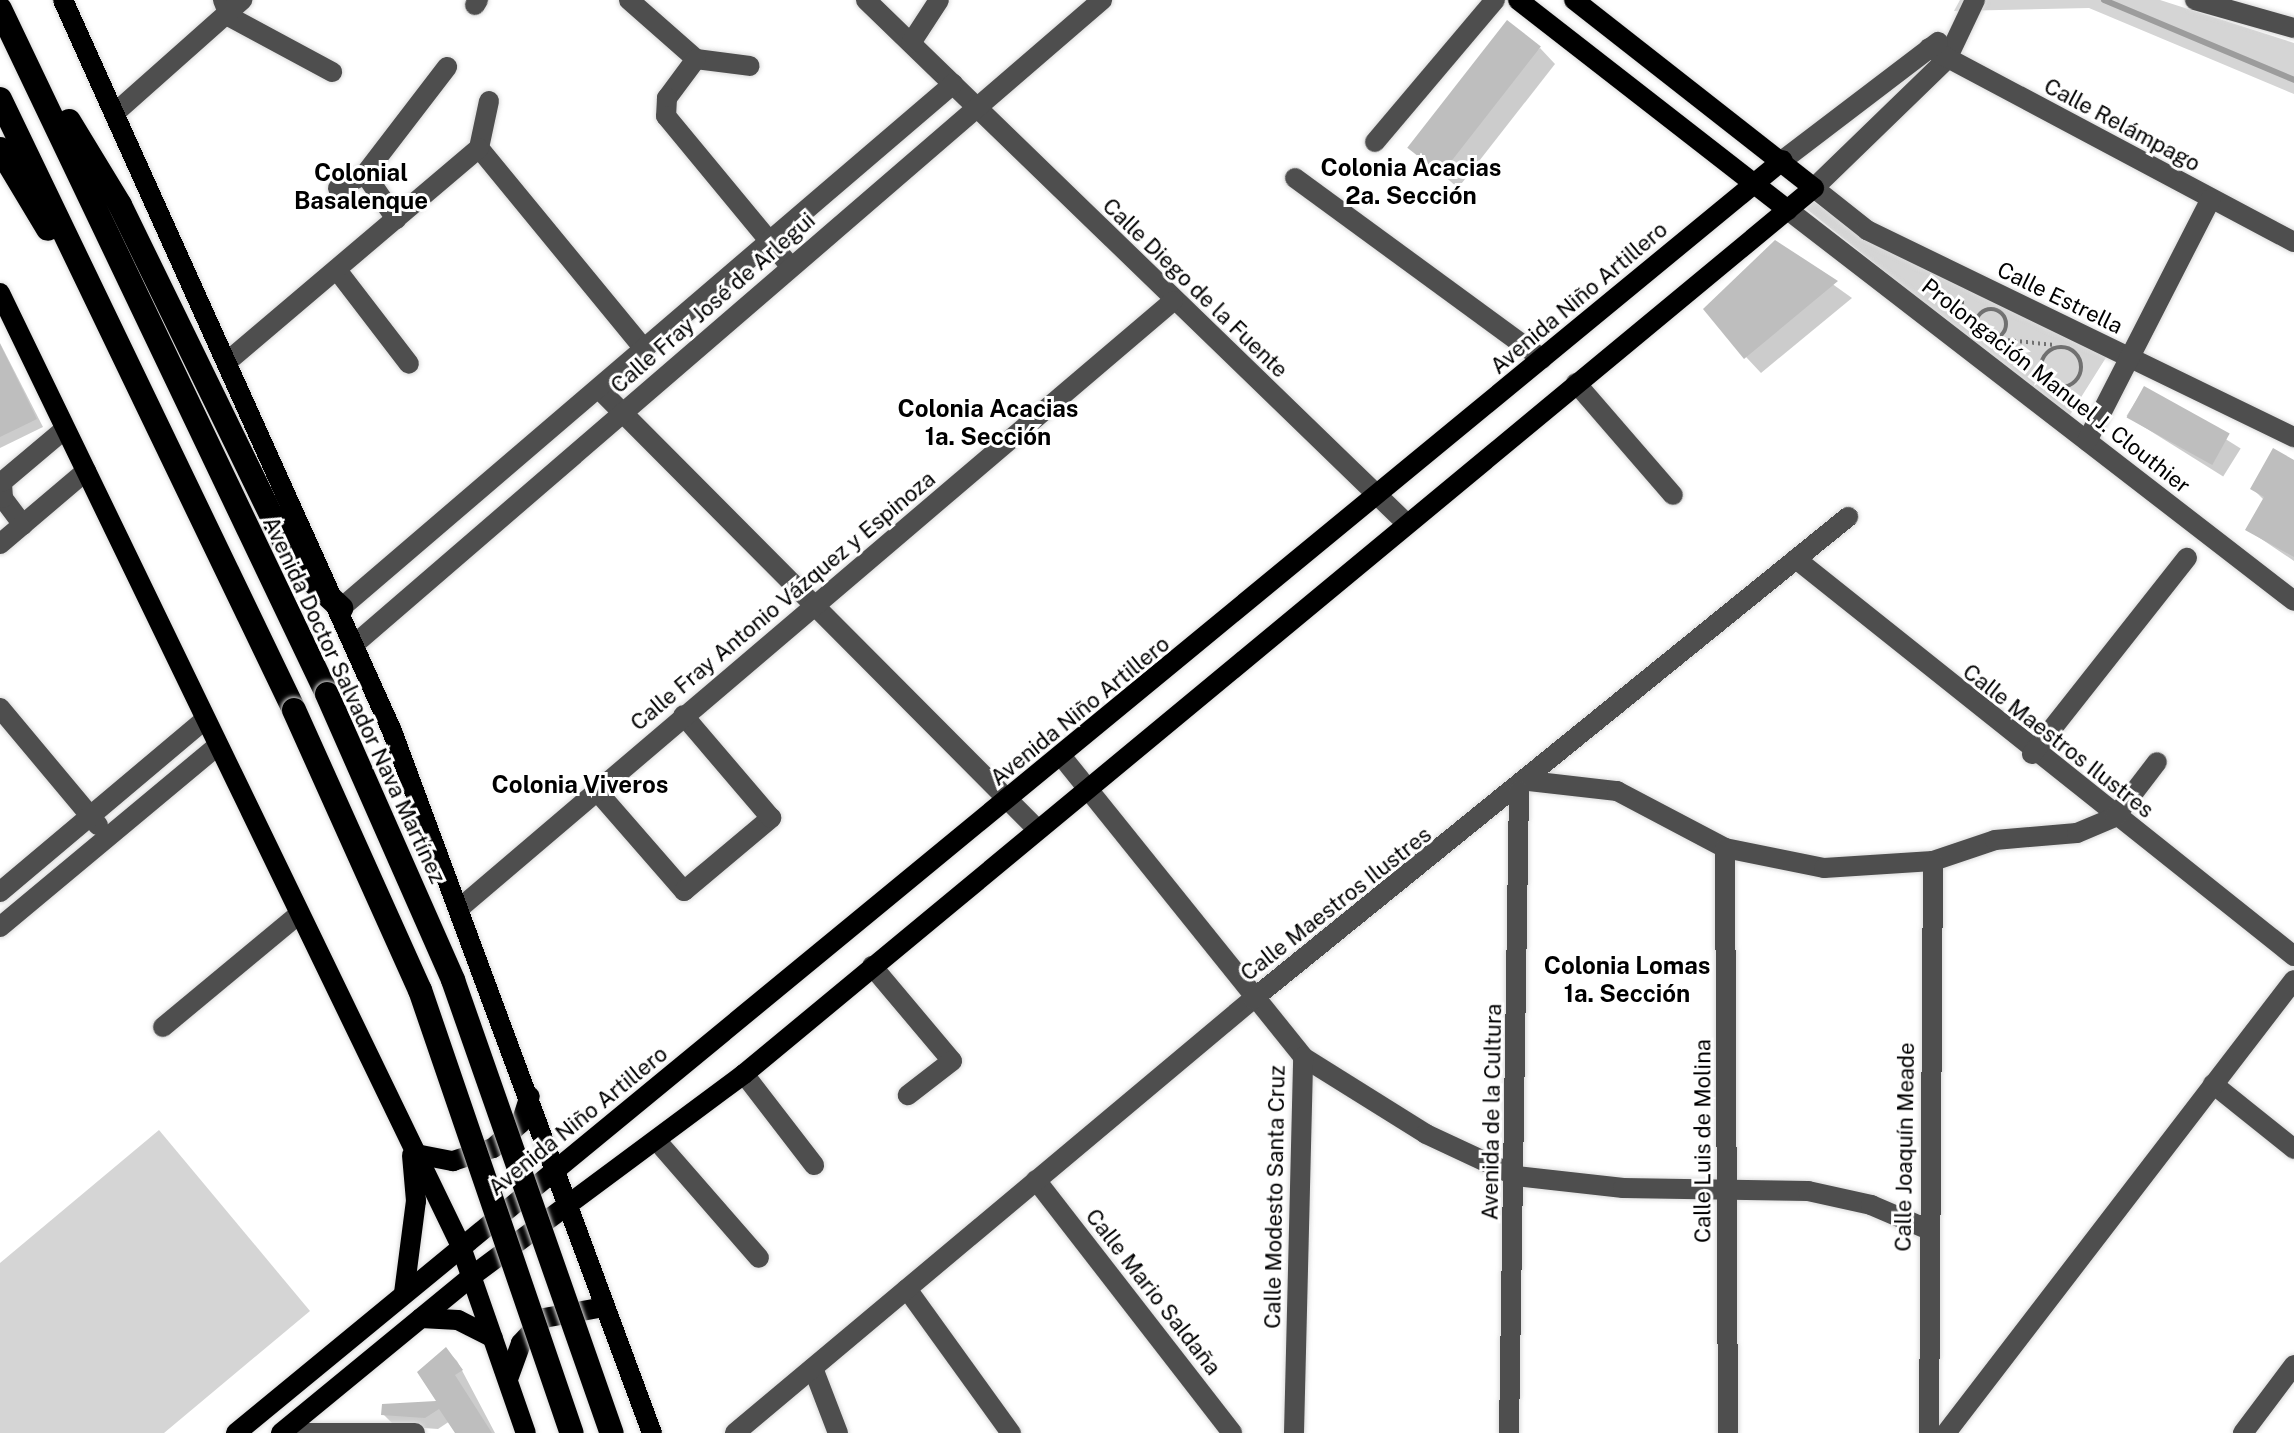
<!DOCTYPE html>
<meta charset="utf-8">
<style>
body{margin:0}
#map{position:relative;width:2294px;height:1433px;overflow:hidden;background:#fff;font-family:"Public Sans",sans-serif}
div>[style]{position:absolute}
.green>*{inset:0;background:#d5d5d5}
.shadow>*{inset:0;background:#0003;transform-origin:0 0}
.stream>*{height:6px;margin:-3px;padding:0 3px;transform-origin:3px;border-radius:3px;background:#9c9c9c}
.building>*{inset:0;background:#bebebe;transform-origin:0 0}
.path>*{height:4px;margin-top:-2px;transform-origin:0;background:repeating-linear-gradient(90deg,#707070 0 2px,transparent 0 6px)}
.path>.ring{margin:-2px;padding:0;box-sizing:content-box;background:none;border:4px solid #707070;border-radius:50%}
.roads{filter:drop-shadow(0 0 2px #dbdbdb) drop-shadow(0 0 2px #dbdbdb)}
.minor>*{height:20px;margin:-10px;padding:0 10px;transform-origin:10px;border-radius:10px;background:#4e4e4e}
.major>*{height:20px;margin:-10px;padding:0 10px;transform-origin:10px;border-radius:10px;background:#000}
.highway>*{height:24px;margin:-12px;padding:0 12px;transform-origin:12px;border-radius:12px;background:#000}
.bridges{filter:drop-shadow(0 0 2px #dbdbdb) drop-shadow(0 0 2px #dbdbdb)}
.highway-bridge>*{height:24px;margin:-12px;padding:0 12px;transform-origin:12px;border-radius:12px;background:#000}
span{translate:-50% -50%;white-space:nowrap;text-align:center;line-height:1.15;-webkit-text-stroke:6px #fff;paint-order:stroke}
.street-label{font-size:22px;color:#000}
.neighbourhood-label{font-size:24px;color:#000;font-weight:700}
</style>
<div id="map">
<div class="green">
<i style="clip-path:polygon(1960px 0,2160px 0,2294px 43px,2294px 94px,2089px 8px,1954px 11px)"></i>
<i style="clip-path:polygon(1807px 197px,1864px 237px,2107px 356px,2068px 418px,1799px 203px)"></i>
<i style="clip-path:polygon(159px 1130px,310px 1311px,164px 1433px,0 1433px,0 1263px)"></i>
</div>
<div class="shadow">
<i style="clip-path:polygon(1540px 48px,1555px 64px,1458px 188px,1411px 147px)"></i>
<i style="clip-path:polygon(1775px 243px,1852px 298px,1761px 373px,1746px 357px)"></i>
<i style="clip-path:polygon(0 343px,43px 427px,0 448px)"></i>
<i style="left:2144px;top:388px;width:114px;height:33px;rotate:32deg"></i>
<i style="clip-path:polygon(2294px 462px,2294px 561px,2248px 530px,2264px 500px,2252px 488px)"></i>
<i style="clip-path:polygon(446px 1350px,457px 1361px,495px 1433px,458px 1433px,450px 1421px,438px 1429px,395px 1426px,383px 1414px,439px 1403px)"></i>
</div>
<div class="stream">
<i style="left:2104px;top:0;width:206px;rotate:22.8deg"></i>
</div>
<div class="building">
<i style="left:1507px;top:20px;width:43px;height:162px;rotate:38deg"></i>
<i style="clip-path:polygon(1775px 240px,1838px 281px,1744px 359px,1703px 309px)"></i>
<i style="clip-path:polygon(0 344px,37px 419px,0 437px)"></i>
<i style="left:2144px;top:386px;width:98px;height:36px;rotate:29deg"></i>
<i style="clip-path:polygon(2273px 448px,2294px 460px,2294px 557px,2245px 530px,2264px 497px,2250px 489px)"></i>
<i style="clip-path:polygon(446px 1347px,463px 1370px,455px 1375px,492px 1433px,455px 1433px,439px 1409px,425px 1418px,381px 1415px,382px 1404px,436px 1401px,417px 1372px)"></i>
</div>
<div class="path">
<i style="left:1933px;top:294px;width:35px;rotate:15deg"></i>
<i class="ring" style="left:1976px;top:309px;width:26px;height:26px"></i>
<i style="left:1996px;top:339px;width:59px;rotate:5.8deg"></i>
<i class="ring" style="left:2041px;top:347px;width:36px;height:36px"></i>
</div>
<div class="roads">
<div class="minor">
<i style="left:223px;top:0;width:18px;rotate:68deg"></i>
<i style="left:230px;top:17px;width:116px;rotate:28.3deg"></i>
<i style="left:629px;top:0;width:89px;rotate:41.4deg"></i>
<i style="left:696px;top:59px;width:54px;rotate:7.4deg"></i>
<i style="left:866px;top:0;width:752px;rotate:44.08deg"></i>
<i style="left:1975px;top:0;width:65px;rotate:115.4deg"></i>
<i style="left:1947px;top:59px;width:185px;rotate:135.9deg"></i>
<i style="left:1814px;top:188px;width:68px;rotate:38.4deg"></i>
<i style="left:1867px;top:230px;width:475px;rotate:25.9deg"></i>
<i style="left:2195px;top:0;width:103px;rotate:15.8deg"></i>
<i style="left:475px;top:5px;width:6px;rotate:-59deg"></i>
<i style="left:911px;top:43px;width:51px;rotate:-56.9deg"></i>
<i style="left:1929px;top:48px;width:413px;rotate:28deg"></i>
<i style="left:696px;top:59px;width:49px;rotate:126.6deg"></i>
<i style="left:667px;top:98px;width:18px;rotate:93deg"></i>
<i style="left:666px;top:116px;width:196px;rotate:50.4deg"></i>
<i style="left:116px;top:112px;width:169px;rotate:-41.6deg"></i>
<i style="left:1375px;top:142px;width:186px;rotate:-49.8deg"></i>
<i style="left:479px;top:148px;width:261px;rotate:50.6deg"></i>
<i style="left:479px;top:148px;width:48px;rotate:-78deg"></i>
<i style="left:1783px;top:160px;width:195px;rotate:-37.3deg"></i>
<i style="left:365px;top:174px;width:55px;rotate:55.4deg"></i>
<i style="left:1295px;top:178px;width:306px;rotate:36.2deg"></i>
<i style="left:338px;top:188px;width:30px;rotate:-27deg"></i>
<i style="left:365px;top:174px;width:135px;rotate:-52.5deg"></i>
<i style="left:1788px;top:210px;width:639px;rotate:37.69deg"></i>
<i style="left:337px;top:270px;width:118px;rotate:52.5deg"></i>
<i style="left:228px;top:361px;width:329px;rotate:-40.3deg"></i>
<i style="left:1576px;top:383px;width:148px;rotate:49.1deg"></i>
<i style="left:599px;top:389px;width:621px;rotate:45.13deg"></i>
<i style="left:2087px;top:441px;width:272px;rotate:-62.9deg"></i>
<i style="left:23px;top:525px;width:34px;rotate:-127deg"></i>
<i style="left:3px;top:498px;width:16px;rotate:-94deg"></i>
<i style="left:2px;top:482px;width:82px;rotate:-40.1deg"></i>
<i style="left:0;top:544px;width:113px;rotate:-40.3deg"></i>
<i style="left:1796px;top:559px;width:637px;rotate:38.56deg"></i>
<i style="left:341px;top:608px;width:806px;rotate:-40.57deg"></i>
<i style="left:356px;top:643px;width:985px;rotate:-40.76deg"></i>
<i style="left:0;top:708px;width:153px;rotate:50.1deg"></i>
<i style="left:2032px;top:754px;width:250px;rotate:-51.7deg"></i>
<i style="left:1063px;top:758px;width:383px;rotate:51.2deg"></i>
<i style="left:1303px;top:1057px;width:145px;rotate:32deg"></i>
<i style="left:1426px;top:1134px;width:99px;rotate:25deg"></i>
<i style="left:1516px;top:1176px;width:108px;rotate:6.4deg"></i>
<i style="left:1623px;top:1188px;width:185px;rotate:0.9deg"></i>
<i style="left:1808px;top:1191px;width:65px;rotate:12.5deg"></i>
<i style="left:1871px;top:1205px;width:61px;rotate:23.2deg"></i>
<i style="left:1529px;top:781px;width:89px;rotate:6.5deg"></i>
<i style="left:1617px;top:791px;width:122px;rotate:27.8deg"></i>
<i style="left:1725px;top:848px;width:101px;rotate:11.4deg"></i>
<i style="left:1824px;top:868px;width:109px;rotate:-3.7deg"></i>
<i style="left:1933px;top:861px;width:65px;rotate:-18.7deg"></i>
<i style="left:1995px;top:840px;width:82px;rotate:-4.9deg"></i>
<i style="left:2077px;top:833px;width:41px;rotate:-22.8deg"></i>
<i style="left:2115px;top:817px;width:69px;rotate:-52.6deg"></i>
<i style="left:596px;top:790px;width:134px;rotate:48.9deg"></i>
<i style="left:684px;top:891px;width:114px;rotate:-40deg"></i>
<i style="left:771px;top:818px;width:135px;rotate:-130.5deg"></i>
<i style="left:1725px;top:848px;width:585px;rotate:89.71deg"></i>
<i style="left:0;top:892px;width:265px;rotate:-40.1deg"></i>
<i style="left:461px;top:907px;width:935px;rotate:-40.4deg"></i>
<i style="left:0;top:927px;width:283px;rotate:-39.8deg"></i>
<i style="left:872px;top:966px;width:124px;rotate:49.9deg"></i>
<i style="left:952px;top:1061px;width:56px;rotate:142.3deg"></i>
<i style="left:163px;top:1027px;width:175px;rotate:-39.7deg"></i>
<i style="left:744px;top:1074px;width:115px;rotate:52.4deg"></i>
<i style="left:2213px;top:1084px;width:104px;rotate:38.7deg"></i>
<i style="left:657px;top:1141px;width:155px;rotate:48.9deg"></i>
<i style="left:1036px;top:1180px;width:320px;rotate:52.2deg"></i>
<i style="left:907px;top:1289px;width:178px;rotate:54.2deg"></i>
<i style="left:813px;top:1368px;width:70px;rotate:69deg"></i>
<i style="left:306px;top:1433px;width:109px"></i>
<i style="left:735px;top:1433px;width:676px;rotate:-39.96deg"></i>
<i style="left:1253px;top:999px;width:766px;rotate:-39.01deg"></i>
<i style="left:1294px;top:1433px;width:376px;rotate:-88.6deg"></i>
<i style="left:1509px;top:1433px;width:642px;rotate:-89.11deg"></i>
<i style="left:1929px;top:1433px;width:572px;rotate:-89.6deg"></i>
<i style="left:1946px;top:1433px;width:571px;rotate:-52.47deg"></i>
<i style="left:2243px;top:1433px;width:85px;rotate:-53.1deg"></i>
</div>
<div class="major">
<i style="left:63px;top:0;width:802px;rotate:65.77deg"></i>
<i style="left:392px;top:731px;width:749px;rotate:69.68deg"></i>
<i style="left:1518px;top:0;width:342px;rotate:37.9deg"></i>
<i style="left:0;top:293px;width:1056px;rotate:64.19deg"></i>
<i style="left:460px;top:1244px;width:200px;rotate:70.8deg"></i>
<i style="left:416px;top:1154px;width:38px;rotate:11deg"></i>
<i style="left:453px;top:1161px;width:42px;rotate:-18deg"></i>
<i style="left:493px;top:1148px;width:38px;rotate:-42deg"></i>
<i style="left:521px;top:1123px;width:28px;rotate:-72deg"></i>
<i style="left:404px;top:1293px;width:93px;rotate:-82.6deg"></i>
<i style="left:416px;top:1201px;width:46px;rotate:-95deg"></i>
<i style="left:421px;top:1318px;width:37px;rotate:3deg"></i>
<i style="left:458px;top:1320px;width:39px;rotate:27deg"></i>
<i style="left:508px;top:1379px;width:38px;rotate:-70deg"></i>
<i style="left:521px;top:1343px;width:34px;rotate:-47deg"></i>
<i style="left:544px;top:1318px;width:61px;rotate:-10.4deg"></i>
<i style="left:236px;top:1433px;width:2003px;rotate:-39.45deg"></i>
<i style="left:281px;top:1433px;width:247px;rotate:-39.4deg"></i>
<i style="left:472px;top:1276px;width:339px;rotate:-36.6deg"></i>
<i style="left:744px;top:1074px;width:1389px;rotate:-39.63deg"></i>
<i style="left:1814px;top:188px;width:305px;rotate:-141.9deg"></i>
</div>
<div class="highway">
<i style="left:0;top:9px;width:759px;rotate:64.48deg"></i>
<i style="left:0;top:99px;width:678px;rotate:64.3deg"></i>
<i style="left:69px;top:121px;width:98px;rotate:58.7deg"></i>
<i style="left:120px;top:205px;width:402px;rotate:64deg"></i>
<i style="left:296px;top:566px;width:62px;rotate:43deg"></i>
<i style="left:0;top:149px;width:93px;rotate:59deg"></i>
</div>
</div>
<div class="bridges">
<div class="highway-bridge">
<i style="left:327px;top:694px;width:313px;rotate:66.2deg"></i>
<i style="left:453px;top:980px;width:480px;rotate:70.7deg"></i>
<i style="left:294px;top:710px;width:307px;rotate:65.8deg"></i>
<i style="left:420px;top:990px;width:468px;rotate:71.1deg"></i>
</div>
</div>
<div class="street-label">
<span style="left:2122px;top:125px;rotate:28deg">Calle Relámpago</span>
<span style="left:1195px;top:288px;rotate:44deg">Calle Diego de la Fuente</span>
<span style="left:1579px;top:298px;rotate:-40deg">Avenida Niño Artillero</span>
<span style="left:2060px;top:298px;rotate:26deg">Calle Estrella</span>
<span style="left:713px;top:303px;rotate:-41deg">Calle Fray José de Arlegui</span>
<span style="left:2056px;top:386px;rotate:38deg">Prolongación Manuel J. Clouthier</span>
<span style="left:783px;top:601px;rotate:-40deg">Calle Fray Antonio Vázquez y Espinoza</span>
<span style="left:354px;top:700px;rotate:65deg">Avenida Doctor Salvador Nava Martínez</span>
<span style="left:1080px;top:711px;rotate:-39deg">Avenida Niño Artillero</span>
<span style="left:2058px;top:741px;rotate:38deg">Calle Maestros Ilustres</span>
<span style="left:1336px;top:904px;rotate:-38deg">Calle Maestros Ilustres</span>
<span style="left:1492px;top:1112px;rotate:-89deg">Avenida de la Cultura</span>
<span style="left:578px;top:1121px;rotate:-39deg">Avenida Niño Artillero</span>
<span style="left:1703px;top:1141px;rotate:-90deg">Calle Luis de Molina</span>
<span style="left:1905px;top:1147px;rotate:-89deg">Calle Joaquín Meade</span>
<span style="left:1275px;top:1197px;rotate:-89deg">Calle Modesto Santa Cruz</span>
<span style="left:1153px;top:1292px;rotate:52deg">Calle Mario Saldaña</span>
</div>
<div class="neighbourhood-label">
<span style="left:1411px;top:182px">Colonia Acacias<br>2a. Sección</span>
<span style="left:361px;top:187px">Colonial<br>Basalenque</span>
<span style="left:988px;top:423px">Colonia Acacias<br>1a. Sección</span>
<span style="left:580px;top:785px">Colonia Viveros</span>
<span style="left:1627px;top:980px">Colonia Lomas<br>1a. Sección</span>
</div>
</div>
